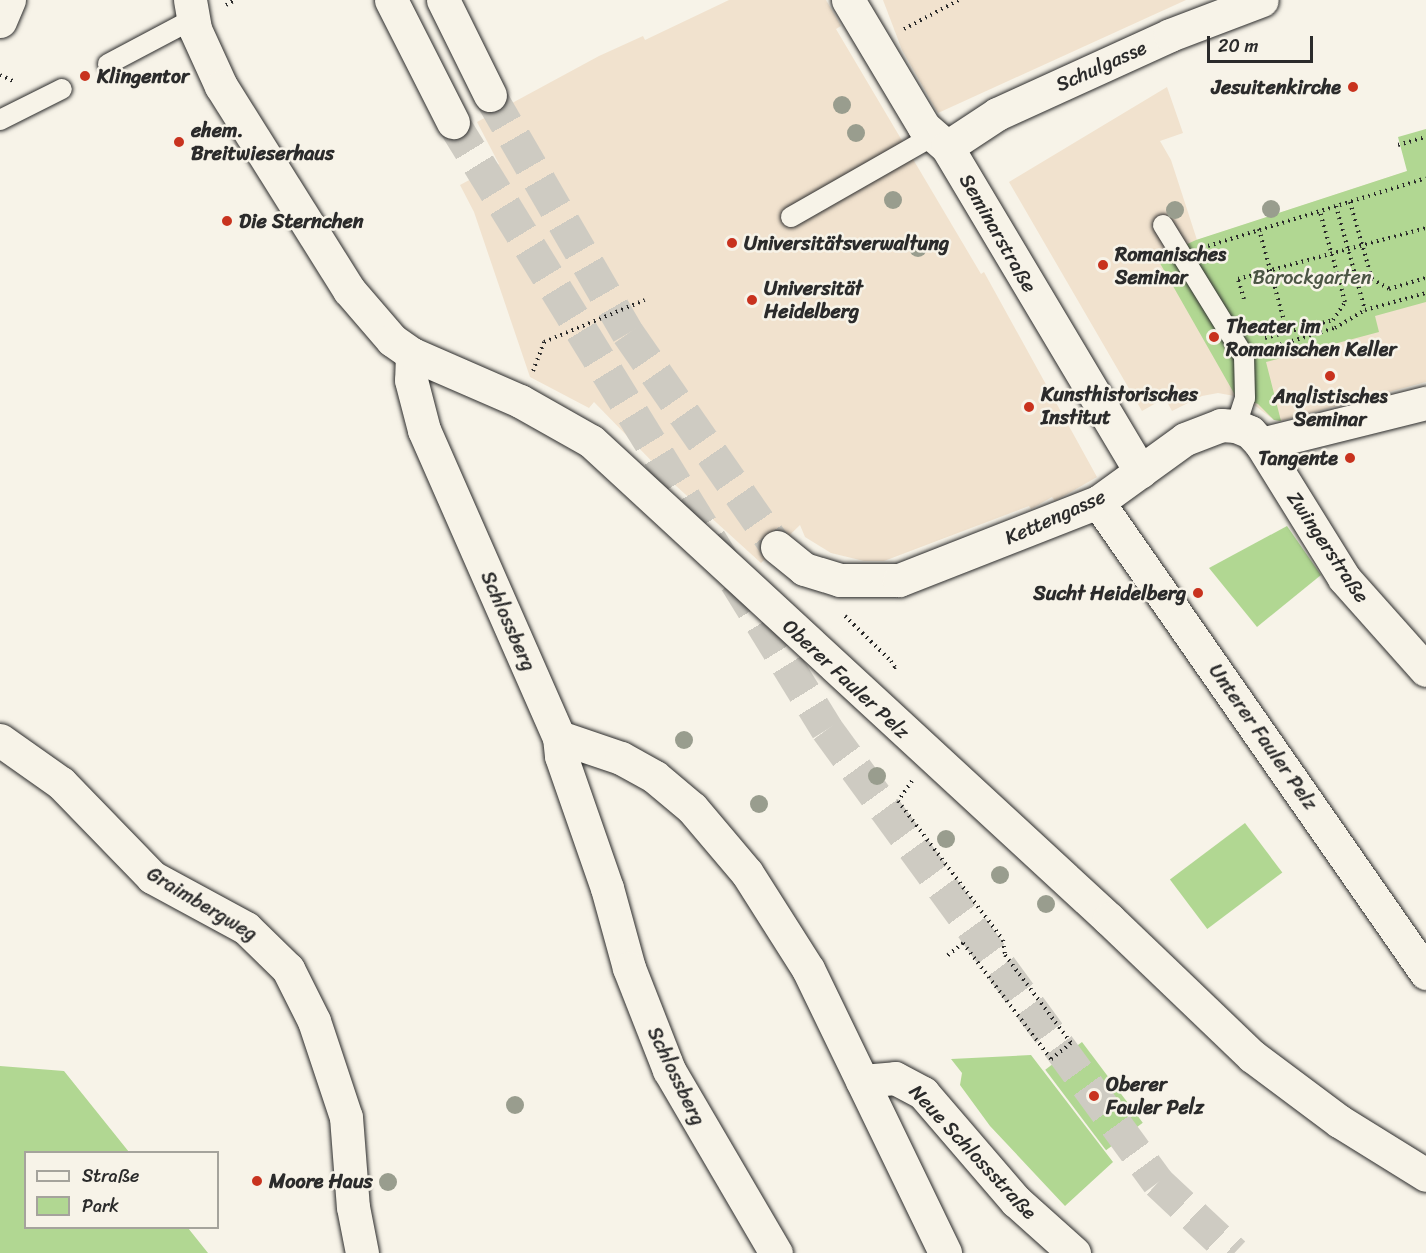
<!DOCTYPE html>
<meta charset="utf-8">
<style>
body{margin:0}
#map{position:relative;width:1426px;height:1253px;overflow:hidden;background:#f7f3e8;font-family:Sriracha,sans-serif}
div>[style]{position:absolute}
.built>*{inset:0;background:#f1e2ce}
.green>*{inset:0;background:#b1d792;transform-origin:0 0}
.street-tunnel>*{height:33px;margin-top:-16.5px;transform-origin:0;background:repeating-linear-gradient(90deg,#cecbc2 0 33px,transparent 0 49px)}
.secondary-tunnel>*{height:33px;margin-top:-16.5px;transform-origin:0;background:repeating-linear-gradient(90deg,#cecbc2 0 33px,transparent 0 49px)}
.path>*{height:4px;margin-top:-2px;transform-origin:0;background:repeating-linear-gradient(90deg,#2b2b2b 0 1.5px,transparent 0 6px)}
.roads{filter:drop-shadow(0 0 2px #2b2b2b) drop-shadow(0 0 2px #2b2b2b)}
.lane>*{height:20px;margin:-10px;padding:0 10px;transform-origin:10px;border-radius:10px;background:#f7f3e8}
.street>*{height:33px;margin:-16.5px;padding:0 16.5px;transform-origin:16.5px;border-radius:16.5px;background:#f7f3e8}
.secondary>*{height:33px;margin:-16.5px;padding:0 16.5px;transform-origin:16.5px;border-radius:16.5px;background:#f7f3e8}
.trees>*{width:18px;height:18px;margin:-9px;border-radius:50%;background:#999d8e}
.dots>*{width:16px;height:16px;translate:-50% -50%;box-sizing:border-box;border:3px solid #f7f3e8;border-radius:50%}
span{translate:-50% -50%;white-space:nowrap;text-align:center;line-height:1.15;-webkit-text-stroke:5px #f7f3e8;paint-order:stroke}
.street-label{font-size:20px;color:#2b2b2b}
.poi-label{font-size:20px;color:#2b2b2b;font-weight:700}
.left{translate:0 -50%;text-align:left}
.right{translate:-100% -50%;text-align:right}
.park-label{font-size:20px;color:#4c5645}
.legend{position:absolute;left:24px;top:1151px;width:195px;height:78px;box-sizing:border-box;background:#f7f3e8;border:2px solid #a5a39c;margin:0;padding:8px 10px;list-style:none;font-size:18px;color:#2b2b2b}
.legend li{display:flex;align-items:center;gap:12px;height:30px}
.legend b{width:30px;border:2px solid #a5a39c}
.scale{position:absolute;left:1207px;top:36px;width:106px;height:27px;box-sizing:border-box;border:3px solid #2b2b2b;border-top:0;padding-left:8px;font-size:18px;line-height:21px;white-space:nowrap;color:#2b2b2b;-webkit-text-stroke:4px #f7f3e8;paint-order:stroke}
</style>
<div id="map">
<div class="built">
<i style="clip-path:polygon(729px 0,826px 0,841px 26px,836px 29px,981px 274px,984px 272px,1097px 477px,1055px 501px,1052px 497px,1031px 509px,1029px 506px,884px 561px,864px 561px,831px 553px,805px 537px,800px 525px,761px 563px,674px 484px,594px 402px,589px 408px,530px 377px,474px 212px,460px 185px,499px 164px,477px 122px,599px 56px,643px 36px,645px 40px)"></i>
<i style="clip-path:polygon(883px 0,1186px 0,938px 113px,902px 50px)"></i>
<i style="clip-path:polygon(1167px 87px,1183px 133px,1160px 141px,1171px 160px,1197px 240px,1426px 165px,1426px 382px,1281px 421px,1274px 420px,1245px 398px,1218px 393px,1202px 396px,1172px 411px,1165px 398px,1142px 411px,1009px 182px)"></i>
</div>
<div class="green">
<i style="clip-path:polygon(1426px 129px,1426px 302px,1375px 316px,1379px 332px,1266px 362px,1281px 421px,1274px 420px,1258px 404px,1235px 395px,1157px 258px,1196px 240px,1407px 171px,1398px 137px)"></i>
<i style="clip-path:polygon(1287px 526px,1321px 575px,1257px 627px,1209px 568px)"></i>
<i style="left:1245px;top:823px;width:62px;height:94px;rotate:53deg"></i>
<i style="left:1082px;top:1042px;width:101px;height:46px;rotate:53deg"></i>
<i style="clip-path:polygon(1031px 1055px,1113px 1162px,1065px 1206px,990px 1126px,960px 1085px,962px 1073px,951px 1059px)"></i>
<i style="clip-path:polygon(0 1066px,64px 1071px,129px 1152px,26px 1152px,26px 1228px,188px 1228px,208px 1253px,0 1253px)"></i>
</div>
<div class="street-tunnel">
<i style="left:490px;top:95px;width:275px;rotate:59.9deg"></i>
<i style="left:628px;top:333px;width:261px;rotate:55.2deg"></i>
</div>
<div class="secondary-tunnel">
<i style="left:453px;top:122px;width:713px;rotate:58.36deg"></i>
<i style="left:827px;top:729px;width:561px;rotate:53.84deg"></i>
<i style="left:1158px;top:1182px;width:104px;rotate:43.1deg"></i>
</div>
<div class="path">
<i style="left:226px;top:5px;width:10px;rotate:-29deg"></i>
<i style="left:904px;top:29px;width:62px;rotate:-27.8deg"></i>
<i style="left:0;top:75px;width:14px;rotate:25deg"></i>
<i style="left:1398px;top:145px;width:29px;rotate:-16deg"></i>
<i style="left:1350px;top:202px;width:80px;rotate:74.1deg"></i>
<i style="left:1372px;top:279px;width:20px;rotate:30deg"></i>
<i style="left:1389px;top:289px;width:39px;rotate:-17deg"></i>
<i style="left:1336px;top:206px;width:108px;rotate:74.4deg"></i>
<i style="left:1259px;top:229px;width:107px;rotate:74.8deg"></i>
<i style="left:1208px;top:246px;width:228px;rotate:-17.3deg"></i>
<i style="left:1244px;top:299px;width:21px;rotate:-107deg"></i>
<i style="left:1238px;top:279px;width:195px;rotate:-15.2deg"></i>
<i style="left:1265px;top:338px;width:70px;rotate:-14.8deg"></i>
<i style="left:1333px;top:320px;width:22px;rotate:-56deg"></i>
<i style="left:1345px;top:302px;width:93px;rotate:-105.5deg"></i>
<i style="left:1269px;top:348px;width:69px;rotate:-16.9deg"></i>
<i style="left:1335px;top:328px;width:35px;rotate:-31deg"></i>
<i style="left:1365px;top:310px;width:63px;rotate:-15.6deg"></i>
<i style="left:533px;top:371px;width:31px;rotate:-69deg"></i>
<i style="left:544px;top:342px;width:109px;rotate:-22.6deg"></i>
<i style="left:845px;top:616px;width:64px;rotate:44.4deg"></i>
<i style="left:891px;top:661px;width:7px;rotate:56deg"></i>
<i style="left:895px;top:667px;width:5px;rotate:127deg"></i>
<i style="left:912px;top:781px;width:24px;rotate:125deg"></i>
<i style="left:898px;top:801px;width:174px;rotate:52.9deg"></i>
<i style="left:1003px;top:940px;width:15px;rotate:82deg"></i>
<i style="left:1005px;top:955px;width:110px;rotate:53.1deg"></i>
<i style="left:1071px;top:1043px;width:26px;rotate:141deg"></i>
<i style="left:1051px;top:1059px;width:146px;rotate:-127.2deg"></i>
<i style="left:963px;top:943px;width:22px;rotate:141deg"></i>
</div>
<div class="roads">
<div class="lane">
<i style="left:108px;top:64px;width:96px;rotate:-27.9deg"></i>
<i style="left:0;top:120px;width:69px;rotate:-26.6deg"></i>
<i style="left:791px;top:217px;width:163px;rotate:-29.7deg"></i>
<i style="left:1163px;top:225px;width:154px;rotate:58.3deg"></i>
<i style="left:1244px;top:356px;width:42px;rotate:88.6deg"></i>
<i style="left:1245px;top:398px;width:29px;rotate:108deg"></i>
</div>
<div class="street">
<i style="left:190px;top:0;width:29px;rotate:80deg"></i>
<i style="left:195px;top:29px;width:63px;rotate:65.5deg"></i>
<i style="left:221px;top:86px;width:241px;rotate:57.9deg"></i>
<i style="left:349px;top:290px;width:66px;rotate:49.3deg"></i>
<i style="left:392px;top:340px;width:24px;rotate:35deg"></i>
<i style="left:412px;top:354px;width:118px;rotate:23.5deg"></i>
<i style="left:520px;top:401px;width:81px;rotate:29.4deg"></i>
<i style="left:591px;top:441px;width:705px;rotate:42.7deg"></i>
<i style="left:1109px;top:919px;width:198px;rotate:43.8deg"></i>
<i style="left:1252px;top:1056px;width:109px;rotate:36.8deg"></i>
<i style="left:1339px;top:1121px;width:102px;rotate:31.8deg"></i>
<i style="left:443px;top:0;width:106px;rotate:63.7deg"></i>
<i style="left:848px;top:0;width:148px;rotate:59.1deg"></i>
<i style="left:924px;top:127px;width:30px;rotate:41deg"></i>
<i style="left:947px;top:147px;width:378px;rotate:59.2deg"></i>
<i style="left:947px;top:147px;width:60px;rotate:-33.4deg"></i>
<i style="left:997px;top:114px;width:190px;rotate:-24.5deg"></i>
<i style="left:1170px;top:35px;width:98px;rotate:-20.8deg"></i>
<i style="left:412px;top:354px;width:26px;rotate:92deg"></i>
<i style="left:411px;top:380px;width:52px;rotate:75.4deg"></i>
<i style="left:424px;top:430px;width:335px;rotate:66.3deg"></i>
<i style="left:559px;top:737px;width:19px;rotate:84deg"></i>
<i style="left:561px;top:756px;width:140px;rotate:70.8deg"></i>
<i style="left:607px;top:888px;width:83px;rotate:74.6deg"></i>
<i style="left:629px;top:968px;width:110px;rotate:68.6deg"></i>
<i style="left:669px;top:1070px;width:212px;rotate:59.7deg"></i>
<i style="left:1261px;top:444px;width:170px;rotate:-14deg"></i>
<i style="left:1098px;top:502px;width:574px;rotate:55.15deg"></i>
<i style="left:777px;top:547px;width:35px;rotate:39deg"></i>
<i style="left:804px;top:569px;width:38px;rotate:17deg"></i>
<i style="left:840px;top:580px;width:59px"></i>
<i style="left:899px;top:580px;width:214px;rotate:-21.4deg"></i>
<i style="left:1098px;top:502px;width:107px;rotate:-35.9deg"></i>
<i style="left:1185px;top:439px;width:39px;rotate:-21deg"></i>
<i style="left:1221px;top:425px;width:15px;rotate:4deg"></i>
<i style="left:1236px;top:426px;width:15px;rotate:23deg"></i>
<i style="left:1250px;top:432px;width:16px;rotate:47deg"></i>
<i style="left:1261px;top:444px;width:158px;rotate:58.2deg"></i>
<i style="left:1344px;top:578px;width:123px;rotate:48.3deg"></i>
<i style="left:559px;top:737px;width:65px;rotate:18.7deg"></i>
<i style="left:621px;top:758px;width:39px;rotate:29deg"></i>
<i style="left:655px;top:777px;width:48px;rotate:40deg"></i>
<i style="left:692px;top:808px;width:85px;rotate:49.8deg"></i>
<i style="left:747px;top:873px;width:114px;rotate:57.6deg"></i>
<i style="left:808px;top:969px;width:315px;rotate:64.2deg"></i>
<i style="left:0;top:740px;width:75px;rotate:35.2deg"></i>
<i style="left:61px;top:783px;width:131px;rotate:45.9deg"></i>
<i style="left:152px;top:877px;width:107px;rotate:28.5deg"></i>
<i style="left:246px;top:928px;width:59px;rotate:44.3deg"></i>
<i style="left:288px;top:969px;width:58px;rotate:63.4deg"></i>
<i style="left:314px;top:1021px;width:101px;rotate:71.6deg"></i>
<i style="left:346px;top:1117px;width:90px;rotate:85.6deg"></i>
<i style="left:353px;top:1207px;width:47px;rotate:78.9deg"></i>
<i style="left:862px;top:1081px;width:33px;rotate:-5deg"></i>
<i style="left:895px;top:1078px;width:32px;rotate:28deg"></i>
<i style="left:923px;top:1093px;width:143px;rotate:49.3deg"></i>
<i style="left:1016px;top:1201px;width:78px;rotate:41.9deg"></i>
</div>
<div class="secondary">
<i style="left:391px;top:0;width:137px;rotate:63.1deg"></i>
<i style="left:0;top:21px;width:23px;rotate:-67deg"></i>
</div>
</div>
<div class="trees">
<i style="left:842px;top:105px"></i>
<i style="left:856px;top:133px"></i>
<i style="left:893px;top:200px"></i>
<i style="left:1271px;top:209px"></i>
<i style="left:1175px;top:210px"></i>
<i style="left:918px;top:248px"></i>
<i style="left:684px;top:740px"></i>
<i style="left:877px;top:776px"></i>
<i style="left:759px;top:804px"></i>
<i style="left:946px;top:839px"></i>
<i style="left:1000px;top:875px"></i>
<i style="left:1046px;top:904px"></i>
<i style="left:515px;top:1105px"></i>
<i style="left:388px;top:1182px"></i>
</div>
<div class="dots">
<i style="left:85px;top:76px;background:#c8321e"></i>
<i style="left:1353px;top:87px;background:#c8321e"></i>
<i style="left:179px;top:142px;background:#c8321e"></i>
<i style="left:227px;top:221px;background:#c8321e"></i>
<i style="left:732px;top:243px;background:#c8321e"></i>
<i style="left:1103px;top:265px;background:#c8321e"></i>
<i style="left:752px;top:300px;background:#c8321e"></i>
<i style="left:1214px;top:337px;background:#c8321e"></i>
<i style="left:1330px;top:376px;background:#c8321e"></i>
<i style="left:1029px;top:407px;background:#c8321e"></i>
<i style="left:1350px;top:458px;background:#c8321e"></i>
<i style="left:1198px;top:593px;background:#c8321e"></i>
<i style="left:1094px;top:1096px;background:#c8321e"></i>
<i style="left:257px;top:1181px;background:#c8321e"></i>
</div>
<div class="street-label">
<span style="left:1101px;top:66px;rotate:-24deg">Schulgasse</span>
<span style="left:998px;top:233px;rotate:60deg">Seminarstraße</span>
<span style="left:1055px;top:517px;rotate:-24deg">Kettengasse</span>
<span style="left:1328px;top:547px;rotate:56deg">Zwingerstraße</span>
<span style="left:508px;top:621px;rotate:66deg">Schlossberg</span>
<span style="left:846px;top:679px;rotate:43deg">Oberer Fauler Pelz</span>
<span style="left:1263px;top:737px;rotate:55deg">Unterer Fauler Pelz</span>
<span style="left:202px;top:904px;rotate:31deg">Graimbergweg</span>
<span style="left:676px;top:1076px;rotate:64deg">Schlossberg</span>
<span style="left:973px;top:1152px;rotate:47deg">Neue Schlossstraße</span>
</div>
<div class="poi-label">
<span class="left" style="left:97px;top:76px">Klingentor</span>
<span class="right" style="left:1341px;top:87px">Jesuitenkirche</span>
<span class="left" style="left:191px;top:142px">ehem.<br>Breitwieserhaus</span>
<span class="left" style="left:239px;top:221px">Die Sternchen</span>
<span class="left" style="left:744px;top:243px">Universitätsverwaltung</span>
<span class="left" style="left:1115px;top:266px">Romanisches<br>Seminar</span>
<span class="left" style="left:764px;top:300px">Universität<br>Heidelberg</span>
<span class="left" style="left:1226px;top:338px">Theater im<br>Romanischen Keller</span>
<span class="left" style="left:1041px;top:406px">Kunsthistorisches<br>Institut</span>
<span style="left:1330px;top:408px">Anglistisches<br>Seminar</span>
<span class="right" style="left:1338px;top:458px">Tangente</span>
<span class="right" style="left:1186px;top:593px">Sucht Heidelberg</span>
<span class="left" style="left:1106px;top:1096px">Oberer<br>Fauler Pelz</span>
<span class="left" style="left:269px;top:1181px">Moore Haus</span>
</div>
<div class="park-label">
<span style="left:1312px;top:277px">Barockgarten</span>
</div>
<ul class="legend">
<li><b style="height:8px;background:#f7f3e8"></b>Straße</li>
<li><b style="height:16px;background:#b1d792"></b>Park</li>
</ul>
<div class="scale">20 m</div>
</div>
